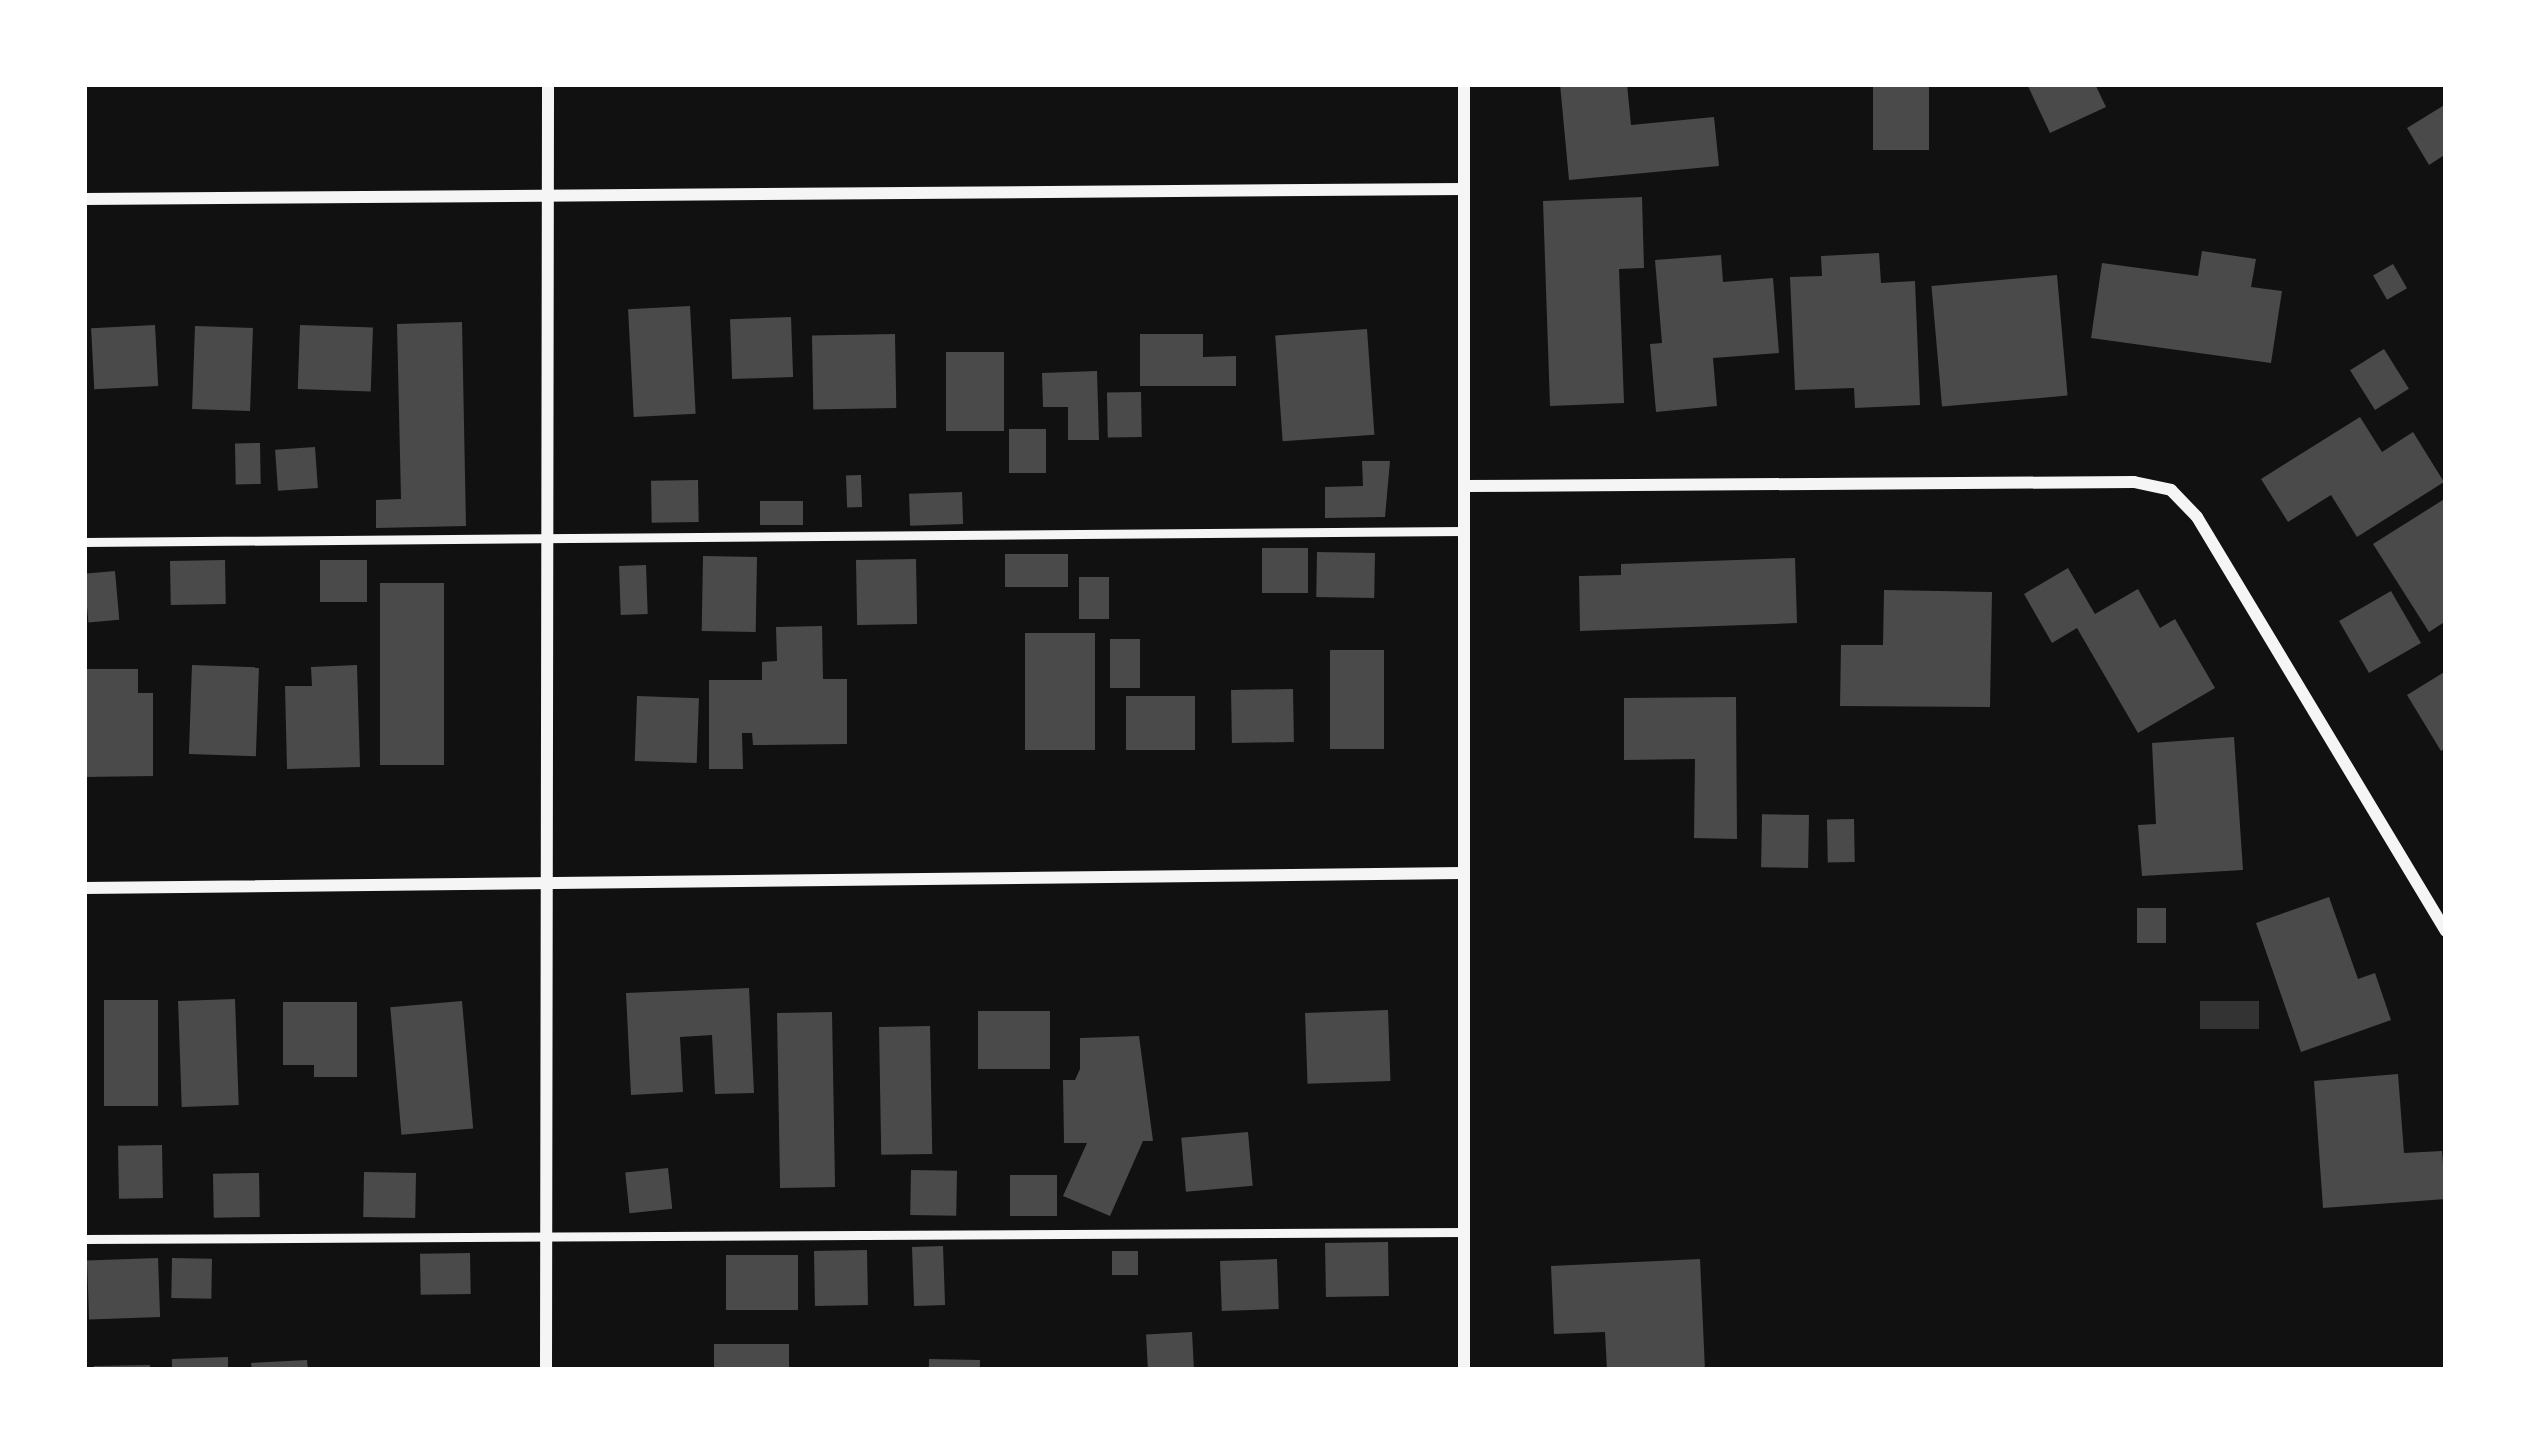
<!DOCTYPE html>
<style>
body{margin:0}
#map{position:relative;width:2530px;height:1454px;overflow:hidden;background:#111;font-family:Rubik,sans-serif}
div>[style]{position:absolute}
.water>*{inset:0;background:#333;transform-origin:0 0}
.building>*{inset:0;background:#4a4a4a;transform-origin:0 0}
.service>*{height:9px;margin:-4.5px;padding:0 4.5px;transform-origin:4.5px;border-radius:4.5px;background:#f5f5f5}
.minor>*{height:12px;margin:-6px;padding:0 6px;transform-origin:6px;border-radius:6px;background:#f5f5f5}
span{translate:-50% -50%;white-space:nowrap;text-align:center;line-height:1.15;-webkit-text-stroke:9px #fff;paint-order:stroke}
.frame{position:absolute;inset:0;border:87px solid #fff;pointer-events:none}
</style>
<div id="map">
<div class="water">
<i style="left:2200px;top:1001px;width:59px;height:28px"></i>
</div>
<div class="building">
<i style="clip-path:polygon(1560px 84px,1627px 84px,1631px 125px,1714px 117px,1719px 166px,1569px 180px)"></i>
<i style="clip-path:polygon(2027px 84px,2095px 84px,2106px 107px,2050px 133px)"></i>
<i style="left:1929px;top:85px;width:65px;height:56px;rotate:90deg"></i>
<i style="clip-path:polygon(2446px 104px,2446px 154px,2429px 165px,2407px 128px)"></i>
<i style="clip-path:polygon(1642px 197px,1644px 268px,1619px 269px,1624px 403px,1550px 406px,1543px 201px)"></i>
<i style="clip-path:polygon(2202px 251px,2256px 259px,2251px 287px,2282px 291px,2271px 363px,2091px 338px,2102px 263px,2198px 276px)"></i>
<i style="clip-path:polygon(1879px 253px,1881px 283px,1915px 281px,1920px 405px,1855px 408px,1854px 388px,1795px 390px,1790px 277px,1822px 276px,1821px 256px)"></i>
<i style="clip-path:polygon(1721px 255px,1723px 282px,1773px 278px,1779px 353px,1713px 358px,1717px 406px,1656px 412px,1650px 344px,1662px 343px,1655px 260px)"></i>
<i style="left:2393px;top:264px;width:28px;height:23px;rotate:60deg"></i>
<i style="left:2057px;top:275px;width:121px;height:126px;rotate:85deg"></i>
<i style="left:690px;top:306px;width:108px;height:62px;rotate:87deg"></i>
<i style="left:791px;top:317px;width:60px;height:61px;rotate:88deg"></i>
<i style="clip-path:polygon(462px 322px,466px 526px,376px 528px,376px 500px,401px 499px,397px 324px)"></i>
<i style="left:155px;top:325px;width:61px;height:64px;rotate:87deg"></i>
<i style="left:300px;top:325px;width:73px;height:64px;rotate:2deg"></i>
<i style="left:195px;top:326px;width:58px;height:83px;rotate:2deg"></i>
<i style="left:1367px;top:329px;width:106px;height:92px;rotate:86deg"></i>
<i style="left:895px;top:334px;width:74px;height:83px;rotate:89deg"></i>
<i style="clip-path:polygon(1140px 334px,1203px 334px,1203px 357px,1236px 356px,1236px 386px,1140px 386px)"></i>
<i style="left:2384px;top:349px;width:47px;height:40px;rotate:58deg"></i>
<i style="left:946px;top:352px;width:58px;height:79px"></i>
<i style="clip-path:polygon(1097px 371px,1099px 440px,1068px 440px,1068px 407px,1043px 407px,1042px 373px)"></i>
<i style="left:1141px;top:392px;width:45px;height:34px;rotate:89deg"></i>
<i style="clip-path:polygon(2360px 417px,2382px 452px,2413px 432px,2444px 482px,2357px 537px,2331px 495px,2288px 522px,2261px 479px)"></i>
<i style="left:1009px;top:429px;width:37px;height:44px"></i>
<i style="left:260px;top:443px;width:41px;height:25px;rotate:89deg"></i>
<i style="left:315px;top:447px;width:41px;height:40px;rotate:86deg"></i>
<i style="clip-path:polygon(1362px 461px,1390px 461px,1385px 517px,1325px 518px,1325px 487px,1363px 486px)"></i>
<i style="left:861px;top:475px;width:32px;height:15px;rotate:88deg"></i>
<i style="left:698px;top:480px;width:42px;height:47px;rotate:89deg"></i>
<i style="left:962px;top:492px;width:32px;height:53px;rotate:88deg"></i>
<i style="clip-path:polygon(2446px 498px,2446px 621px,2429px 632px,2373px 544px)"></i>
<i style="left:803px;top:501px;width:24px;height:43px;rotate:90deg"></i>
<i style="left:1262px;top:548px;width:46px;height:45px"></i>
<i style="left:1317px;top:552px;width:58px;height:45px;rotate:1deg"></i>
<i style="left:1005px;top:554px;width:63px;height:33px"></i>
<i style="left:703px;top:556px;width:54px;height:75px;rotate:1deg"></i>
<i style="clip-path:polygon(1795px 558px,1797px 623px,1580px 631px,1579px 576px,1621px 575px,1621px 564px)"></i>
<i style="left:916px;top:559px;width:65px;height:60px;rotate:89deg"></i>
<i style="left:225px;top:560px;width:44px;height:55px;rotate:89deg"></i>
<i style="left:320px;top:560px;width:47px;height:42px"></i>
<i style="left:646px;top:565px;width:49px;height:27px;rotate:88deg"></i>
<i style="clip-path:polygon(2068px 568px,2095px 614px,2138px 589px,2160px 628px,2175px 619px,2215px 688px,2138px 733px,2077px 628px,2052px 643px,2024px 594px)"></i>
<i style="left:115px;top:571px;width:49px;height:31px;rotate:85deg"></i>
<i style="left:1079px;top:577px;width:30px;height:42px"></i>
<i style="left:380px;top:583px;width:64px;height:182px"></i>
<i style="clip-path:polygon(1884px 590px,1992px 592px,1990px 707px,1840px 706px,1841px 645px,1883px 645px)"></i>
<i style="left:2391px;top:591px;width:60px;height:60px;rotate:60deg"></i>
<i style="clip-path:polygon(822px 626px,823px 679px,847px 679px,847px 744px,753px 745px,752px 733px,742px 733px,743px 769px,709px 769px,709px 680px,762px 680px,762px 662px,777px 661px,776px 627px)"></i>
<i style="left:1095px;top:633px;width:117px;height:70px;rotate:90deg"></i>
<i style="left:1110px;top:639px;width:30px;height:49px"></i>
<i style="left:1330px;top:650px;width:54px;height:99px"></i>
<i style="left:192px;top:665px;width:67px;height:89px;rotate:2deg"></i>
<i style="clip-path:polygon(357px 665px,360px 767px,287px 769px,285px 686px,312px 686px,311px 667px)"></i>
<i style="clip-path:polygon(84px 669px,138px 669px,138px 693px,153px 693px,153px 776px,84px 777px)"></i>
<i style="clip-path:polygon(2446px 671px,2446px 748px,2441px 751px,2407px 695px)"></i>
<i style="left:1293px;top:689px;width:53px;height:62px;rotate:89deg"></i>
<i style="left:637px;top:696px;width:62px;height:65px;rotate:2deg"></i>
<i style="left:1195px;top:696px;width:54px;height:69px;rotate:90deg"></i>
<i style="clip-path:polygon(1736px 697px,1737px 839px,1694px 838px,1695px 759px,1624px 760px,1624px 698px)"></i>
<i style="clip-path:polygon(2234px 737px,2243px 870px,2142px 876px,2138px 825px,2156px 824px,2152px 743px)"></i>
<i style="left:1809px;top:815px;width:53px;height:47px;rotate:91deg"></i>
<i style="left:1854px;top:819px;width:43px;height:27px;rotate:89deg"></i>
<i style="clip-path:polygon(2329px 897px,2358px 979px,2375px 973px,2391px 1020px,2301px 1052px,2256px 923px)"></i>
<i style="left:2137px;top:908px;width:29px;height:35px"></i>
<i style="clip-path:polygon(749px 988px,754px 1093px,715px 1094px,712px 1035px,680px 1037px,683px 1092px,631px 1095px,626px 993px)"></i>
<i style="left:235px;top:999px;width:106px;height:57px;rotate:88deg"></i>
<i style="left:104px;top:1000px;width:54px;height:106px"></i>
<i style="left:462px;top:1001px;width:128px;height:72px;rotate:85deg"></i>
<i style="clip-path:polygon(283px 1002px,357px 1002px,357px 1077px,314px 1077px,314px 1065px,283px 1065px)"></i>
<i style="left:1388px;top:1010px;width:71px;height:83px;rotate:88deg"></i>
<i style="left:978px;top:1011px;width:72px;height:58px"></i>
<i style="left:832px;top:1012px;width:175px;height:55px;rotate:89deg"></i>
<i style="left:930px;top:1026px;width:128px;height:51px;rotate:89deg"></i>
<i style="clip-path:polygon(1139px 1036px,1153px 1141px,1143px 1141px,1110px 1216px,1063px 1196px,1087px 1143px,1064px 1143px,1063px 1080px,1075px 1080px,1080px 1069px,1080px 1038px)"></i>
<i style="clip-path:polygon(2398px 1074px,2404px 1153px,2442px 1151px,2446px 1199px,2323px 1208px,2314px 1081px)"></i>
<i style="left:1248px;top:1132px;width:54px;height:67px;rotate:85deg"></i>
<i style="left:162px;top:1145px;width:53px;height:44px;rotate:89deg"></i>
<i style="left:668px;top:1168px;width:41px;height:43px;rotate:84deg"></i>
<i style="left:911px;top:1170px;width:46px;height:45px;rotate:1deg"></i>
<i style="left:364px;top:1172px;width:52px;height:45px;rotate:1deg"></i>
<i style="left:259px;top:1173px;width:44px;height:46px;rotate:89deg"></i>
<i style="left:1010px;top:1175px;width:47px;height:41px"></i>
<i style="left:1388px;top:1242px;width:54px;height:63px;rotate:89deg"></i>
<i style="left:943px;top:1246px;width:59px;height:31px;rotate:88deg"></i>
<i style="left:867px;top:1250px;width:55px;height:53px;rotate:89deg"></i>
<i style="left:1112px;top:1251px;width:26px;height:24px"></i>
<i style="left:470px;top:1253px;width:41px;height:50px;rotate:89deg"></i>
<i style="left:798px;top:1255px;width:55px;height:72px;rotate:90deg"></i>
<i style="left:158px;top:1258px;width:59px;height:71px;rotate:88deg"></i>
<i style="left:172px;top:1258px;width:40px;height:40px;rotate:1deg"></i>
<i style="left:1277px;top:1259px;width:50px;height:57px;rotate:88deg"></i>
<i style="clip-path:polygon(1700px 1259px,1705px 1370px,1607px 1370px,1605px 1332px,1554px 1334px,1551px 1266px)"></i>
<i style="left:1192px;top:1332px;width:38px;height:46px;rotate:87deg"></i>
<i style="left:714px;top:1344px;width:75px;height:26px"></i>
<i style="clip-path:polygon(228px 1357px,228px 1370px,172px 1370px,172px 1359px)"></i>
<i style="left:929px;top:1359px;width:51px;height:11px;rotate:1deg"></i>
<i style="clip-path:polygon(307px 1360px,308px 1370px,252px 1370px,251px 1363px)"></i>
<i style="clip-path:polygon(150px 1365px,150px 1370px,94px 1370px,94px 1366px)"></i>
</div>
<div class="service">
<i style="left:84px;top:542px;width:1380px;rotate:-0.46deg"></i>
<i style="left:84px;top:1239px;width:1380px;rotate:-0.29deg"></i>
</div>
<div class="minor">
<i style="left:84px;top:199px;width:1380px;rotate:-0.42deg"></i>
<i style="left:1464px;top:486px;width:670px;rotate:-0.34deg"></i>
<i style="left:2134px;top:482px;width:38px;rotate:12deg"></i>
<i style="left:2171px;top:490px;width:37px;rotate:46deg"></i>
<i style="left:2197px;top:517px;width:483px;rotate:59deg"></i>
<i style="left:84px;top:888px;width:1379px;rotate:-0.62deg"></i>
<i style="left:546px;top:1370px;width:1286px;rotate:-89.91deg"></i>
<i style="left:1464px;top:1370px;width:1286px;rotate:-90deg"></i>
</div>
<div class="frame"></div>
</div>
